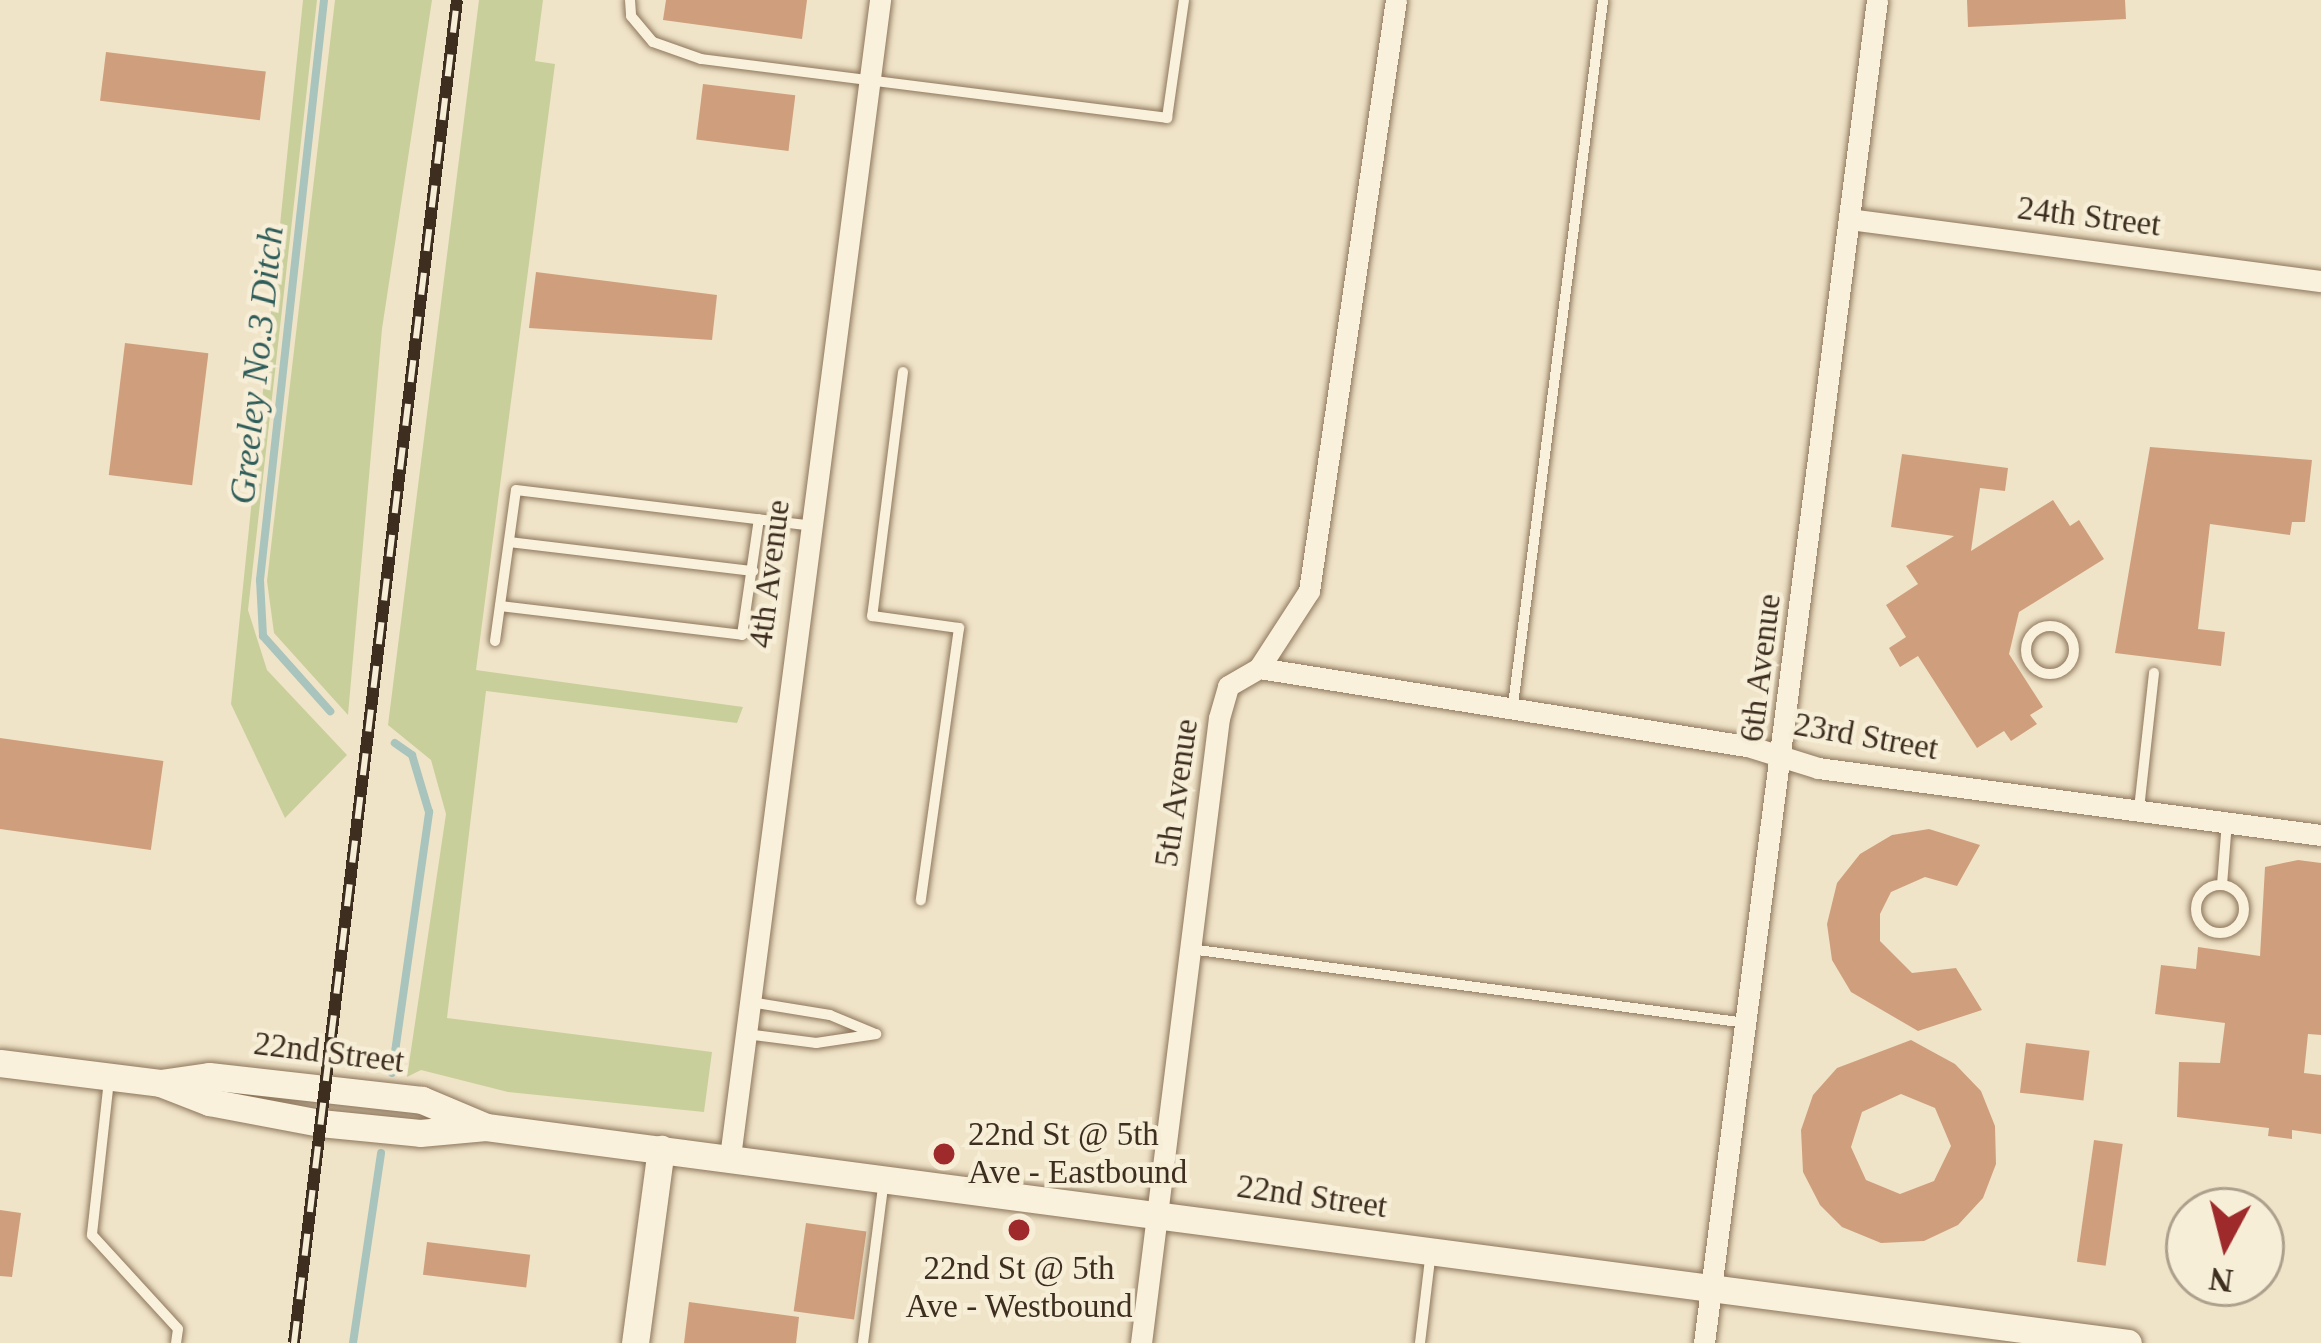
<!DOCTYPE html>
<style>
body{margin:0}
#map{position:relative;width:2321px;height:1343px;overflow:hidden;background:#f0e4c8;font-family:Georgia,serif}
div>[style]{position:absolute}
.green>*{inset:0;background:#c9cf9b}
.stream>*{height:8px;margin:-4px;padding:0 4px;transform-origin:4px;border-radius:4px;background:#a9c4bc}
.building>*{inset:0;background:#cf9f7d;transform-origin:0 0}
.roads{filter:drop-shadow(0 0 3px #8d765c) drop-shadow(0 0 3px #8d765c)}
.service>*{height:10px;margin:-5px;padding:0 5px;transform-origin:5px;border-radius:5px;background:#faf1dc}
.service>.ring{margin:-5px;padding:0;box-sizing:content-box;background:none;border:10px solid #faf1dc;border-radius:50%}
.minor>*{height:21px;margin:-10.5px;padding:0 10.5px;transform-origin:10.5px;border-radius:10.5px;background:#faf1dc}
.tertiary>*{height:27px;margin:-13.5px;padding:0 13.5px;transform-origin:13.5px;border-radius:13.5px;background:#faf1dc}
.rail>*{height:12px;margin-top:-6px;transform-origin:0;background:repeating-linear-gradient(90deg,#f7eed8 0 22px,#3d2e20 0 44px);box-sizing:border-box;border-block:3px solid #3d2e20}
.dots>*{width:33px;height:33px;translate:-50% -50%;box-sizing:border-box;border:6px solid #f7eed8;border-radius:50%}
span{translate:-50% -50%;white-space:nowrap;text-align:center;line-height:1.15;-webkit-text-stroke:9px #f7eed8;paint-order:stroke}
.street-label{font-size:33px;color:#3d2e20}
.poi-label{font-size:33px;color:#3d2e20}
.left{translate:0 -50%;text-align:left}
.water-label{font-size:36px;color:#2f5d5a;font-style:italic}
.north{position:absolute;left:2165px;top:1187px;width:120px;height:120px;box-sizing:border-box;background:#f7eed8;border:3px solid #ada18e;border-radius:50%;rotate:187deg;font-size:33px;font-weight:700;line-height:48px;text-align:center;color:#3d2e20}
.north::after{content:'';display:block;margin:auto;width:42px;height:54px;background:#9e2a2b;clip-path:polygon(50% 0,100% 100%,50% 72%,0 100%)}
</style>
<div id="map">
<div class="green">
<i style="clip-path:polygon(303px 0,317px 0,248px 610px,267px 670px,347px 755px,285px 818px,231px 704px)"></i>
<i style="clip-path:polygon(335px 0,432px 0,382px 329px,348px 715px,274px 633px,267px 581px)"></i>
<i style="clip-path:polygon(479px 0,543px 0,535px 61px,555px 64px,476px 670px,743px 707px,737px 723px,486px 691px,447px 1018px,712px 1052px,704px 1112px,508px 1092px,421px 1070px,407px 1077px,446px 814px,431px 760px,388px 725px)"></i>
</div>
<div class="stream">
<i style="left:324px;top:0;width:584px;rotate:96.3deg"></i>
<i style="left:260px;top:580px;width:56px;rotate:86.9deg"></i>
<i style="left:263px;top:636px;width:101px;rotate:48.2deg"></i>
<i style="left:392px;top:1073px;width:264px;rotate:-81.9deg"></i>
<i style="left:429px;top:812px;width:59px;rotate:-106.6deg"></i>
<i style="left:412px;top:755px;width:21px;rotate:-145deg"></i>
<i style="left:353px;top:1343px;width:192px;rotate:-81.6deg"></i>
</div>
<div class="building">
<i style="clip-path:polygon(666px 0,807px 0,802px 39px,663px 20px)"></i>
<i style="clip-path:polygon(1967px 0,2125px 0,2126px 19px,1968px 27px)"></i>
<i style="left:106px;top:52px;width:161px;height:49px;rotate:7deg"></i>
<i style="left:703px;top:84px;width:93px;height:56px;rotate:7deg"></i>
<i style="clip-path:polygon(536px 272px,717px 295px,712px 340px,529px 328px)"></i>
<i style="left:125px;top:343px;width:84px;height:133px;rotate:7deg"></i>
<i style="clip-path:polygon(2150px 447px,2312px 460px,2305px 522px,2292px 522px,2290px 535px,2210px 524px,2198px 629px,2225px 632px,2221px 666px,2115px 653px)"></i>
<i style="clip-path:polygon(1902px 454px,2008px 468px,2005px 491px,1980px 488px,1971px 551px,2053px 500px,2070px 526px,2079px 520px,2104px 559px,2019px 612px,2009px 654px,2043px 707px,2030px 715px,2037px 724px,2011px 741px,2004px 731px,1977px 748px,1918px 656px,1900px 667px,1889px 648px,1906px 637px,1886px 605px,1918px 584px,1906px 566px,1954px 536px,1891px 527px)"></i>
<i style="left:0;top:738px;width:165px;height:90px;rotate:8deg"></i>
<i style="clip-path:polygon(1929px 829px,1980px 845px,1957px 886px,1925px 877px,1891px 892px,1880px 914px,1880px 941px,1912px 973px,1956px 968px,1982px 1010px,1918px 1031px,1851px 992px,1832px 960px,1827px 924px,1837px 883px,1860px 854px,1892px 835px)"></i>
<i style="clip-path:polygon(2298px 860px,2321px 863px,2321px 1035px,2308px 1034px,2304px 1073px,2321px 1075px,2321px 1134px,2292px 1130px,2292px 1139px,2268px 1136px,2269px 1128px,2177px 1117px,2179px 1062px,2220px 1063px,2225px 1023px,2155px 1014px,2161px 965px,2196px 969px,2198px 947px,2260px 956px,2265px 867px)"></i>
<i style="clip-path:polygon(evenodd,1911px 1040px,1955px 1064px,1981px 1091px,1995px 1126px,1996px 1164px,1983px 1198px,1958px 1225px,1924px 1241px,1881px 1243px,1842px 1227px,1820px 1205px,1803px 1172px,1801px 1130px,1813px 1095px,1837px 1068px,1911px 1040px,1901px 1094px,1935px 1108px,1951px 1146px,1934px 1181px,1900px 1194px,1866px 1180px,1851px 1147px,1862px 1112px,1901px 1094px)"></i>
<i style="left:2026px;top:1043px;width:64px;height:50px;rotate:7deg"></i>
<i style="left:2094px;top:1140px;width:29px;height:123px;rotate:8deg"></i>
<i style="clip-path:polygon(0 1210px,21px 1213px,12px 1277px,0 1276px)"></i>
<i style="left:806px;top:1223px;width:61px;height:89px;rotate:8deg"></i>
<i style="left:427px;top:1242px;width:104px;height:33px;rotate:7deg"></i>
<i style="clip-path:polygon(689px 1302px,799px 1317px,796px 1343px,684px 1343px)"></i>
</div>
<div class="roads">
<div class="service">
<i style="left:630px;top:0;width:16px;rotate:86deg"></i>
<i style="left:631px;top:16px;width:34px;rotate:50deg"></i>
<i style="left:653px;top:42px;width:51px;rotate:19.5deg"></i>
<i style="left:701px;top:59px;width:470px;rotate:7.2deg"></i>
<i style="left:1167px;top:118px;width:119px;rotate:-81.8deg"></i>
<i style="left:903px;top:372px;width:246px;rotate:97.2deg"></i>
<i style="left:872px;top:616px;width:88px;rotate:7.9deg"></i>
<i style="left:959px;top:628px;width:275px;rotate:98deg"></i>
<i style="left:509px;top:542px;width:246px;rotate:6.8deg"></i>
<i style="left:500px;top:606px;width:244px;rotate:6.8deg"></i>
<i style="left:742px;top:635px;width:117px;rotate:-81.7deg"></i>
<i class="ring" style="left:2026px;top:626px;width:38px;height:38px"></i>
<i style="left:495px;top:641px;width:152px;rotate:-82.1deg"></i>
<i style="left:516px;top:490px;width:298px;rotate:6.9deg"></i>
<i style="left:1513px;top:705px;width:711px;rotate:-82.72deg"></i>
<i style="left:2139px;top:809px;width:137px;rotate:-83.7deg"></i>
<i style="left:2222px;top:885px;width:63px;rotate:-85.5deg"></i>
<i class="ring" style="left:2196px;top:885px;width:38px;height:38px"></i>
<i style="left:1190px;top:949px;width:561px;rotate:7.58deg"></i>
<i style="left:750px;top:1002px;width:81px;rotate:9.2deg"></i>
<i style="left:830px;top:1015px;width:47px;rotate:22.7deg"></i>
<i style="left:746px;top:1034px;width:71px;rotate:7.3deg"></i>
<i style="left:816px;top:1043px;width:61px;rotate:-8.5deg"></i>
<i style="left:109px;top:1080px;width:156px;rotate:96.3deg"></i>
<i style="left:92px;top:1235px;width:127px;rotate:47.5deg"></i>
<i style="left:178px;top:1329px;width:14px;rotate:98deg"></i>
<i style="left:863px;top:1343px;width:164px;rotate:-82.7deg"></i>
<i style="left:1420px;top:1343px;width:93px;rotate:-83.2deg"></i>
</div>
<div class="minor">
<i style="left:1849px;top:219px;width:476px;rotate:7.5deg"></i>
<i style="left:1259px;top:668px;width:498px;rotate:9.1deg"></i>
<i style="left:1751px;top:747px;width:70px;rotate:17.4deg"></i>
<i style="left:1818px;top:768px;width:507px;rotate:7.59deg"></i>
<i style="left:730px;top:1157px;width:1167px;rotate:-82.61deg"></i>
<i style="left:1141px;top:1343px;width:630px;rotate:-82.89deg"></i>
<i style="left:1219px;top:718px;width:33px;rotate:-74deg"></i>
<i style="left:1228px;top:686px;width:36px;rotate:-30deg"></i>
<i style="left:1259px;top:668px;width:92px;rotate:-57deg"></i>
<i style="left:1309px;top:591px;width:597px;rotate:-81.63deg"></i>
<i style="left:1704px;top:1343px;width:1354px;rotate:-82.66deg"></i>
</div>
<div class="tertiary">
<i style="left:0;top:1063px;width:161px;rotate:7.1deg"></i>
<i style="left:160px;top:1083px;width:53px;rotate:21.2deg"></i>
<i style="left:209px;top:1102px;width:113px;rotate:10.7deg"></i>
<i style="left:320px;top:1123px;width:100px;rotate:5.7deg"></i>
<i style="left:420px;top:1133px;width:66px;rotate:-5.2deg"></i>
<i style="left:486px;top:1127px;width:1656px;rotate:7.49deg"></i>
<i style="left:160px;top:1083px;width:49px;rotate:-8.1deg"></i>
<i style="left:209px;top:1076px;width:214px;rotate:6.4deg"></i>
<i style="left:422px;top:1100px;width:67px;rotate:22.8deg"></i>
<i style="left:635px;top:1343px;width:196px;rotate:-82.4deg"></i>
</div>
</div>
<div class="rail">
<i style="left:294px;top:1343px;width:1353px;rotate:-83.08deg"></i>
</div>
<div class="dots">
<i style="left:944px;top:1154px;background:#9e2a2b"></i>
<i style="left:1019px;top:1230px;background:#9e2a2b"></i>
</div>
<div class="street-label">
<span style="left:2089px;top:217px;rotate:7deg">24th Street</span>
<span style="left:770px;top:574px;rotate:-83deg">4th Avenue</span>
<span style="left:1761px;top:668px;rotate:-83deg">6th Avenue</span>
<span style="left:1866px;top:737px;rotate:10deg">23rd Street</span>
<span style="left:1177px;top:793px;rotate:-82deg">5th Avenue</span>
<span style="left:329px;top:1053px;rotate:7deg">22nd Street</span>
<span style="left:1312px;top:1197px;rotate:8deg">22nd Street</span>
</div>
<div class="poi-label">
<span class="left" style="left:968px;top:1154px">22nd St @ 5th<br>Ave - Eastbound</span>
<span style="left:1019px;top:1288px">22nd St @ 5th<br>Ave - Westbound</span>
</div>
<div class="water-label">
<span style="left:257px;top:365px;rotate:-84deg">Greeley No.3 Ditch</span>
</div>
<div class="north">N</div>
</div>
